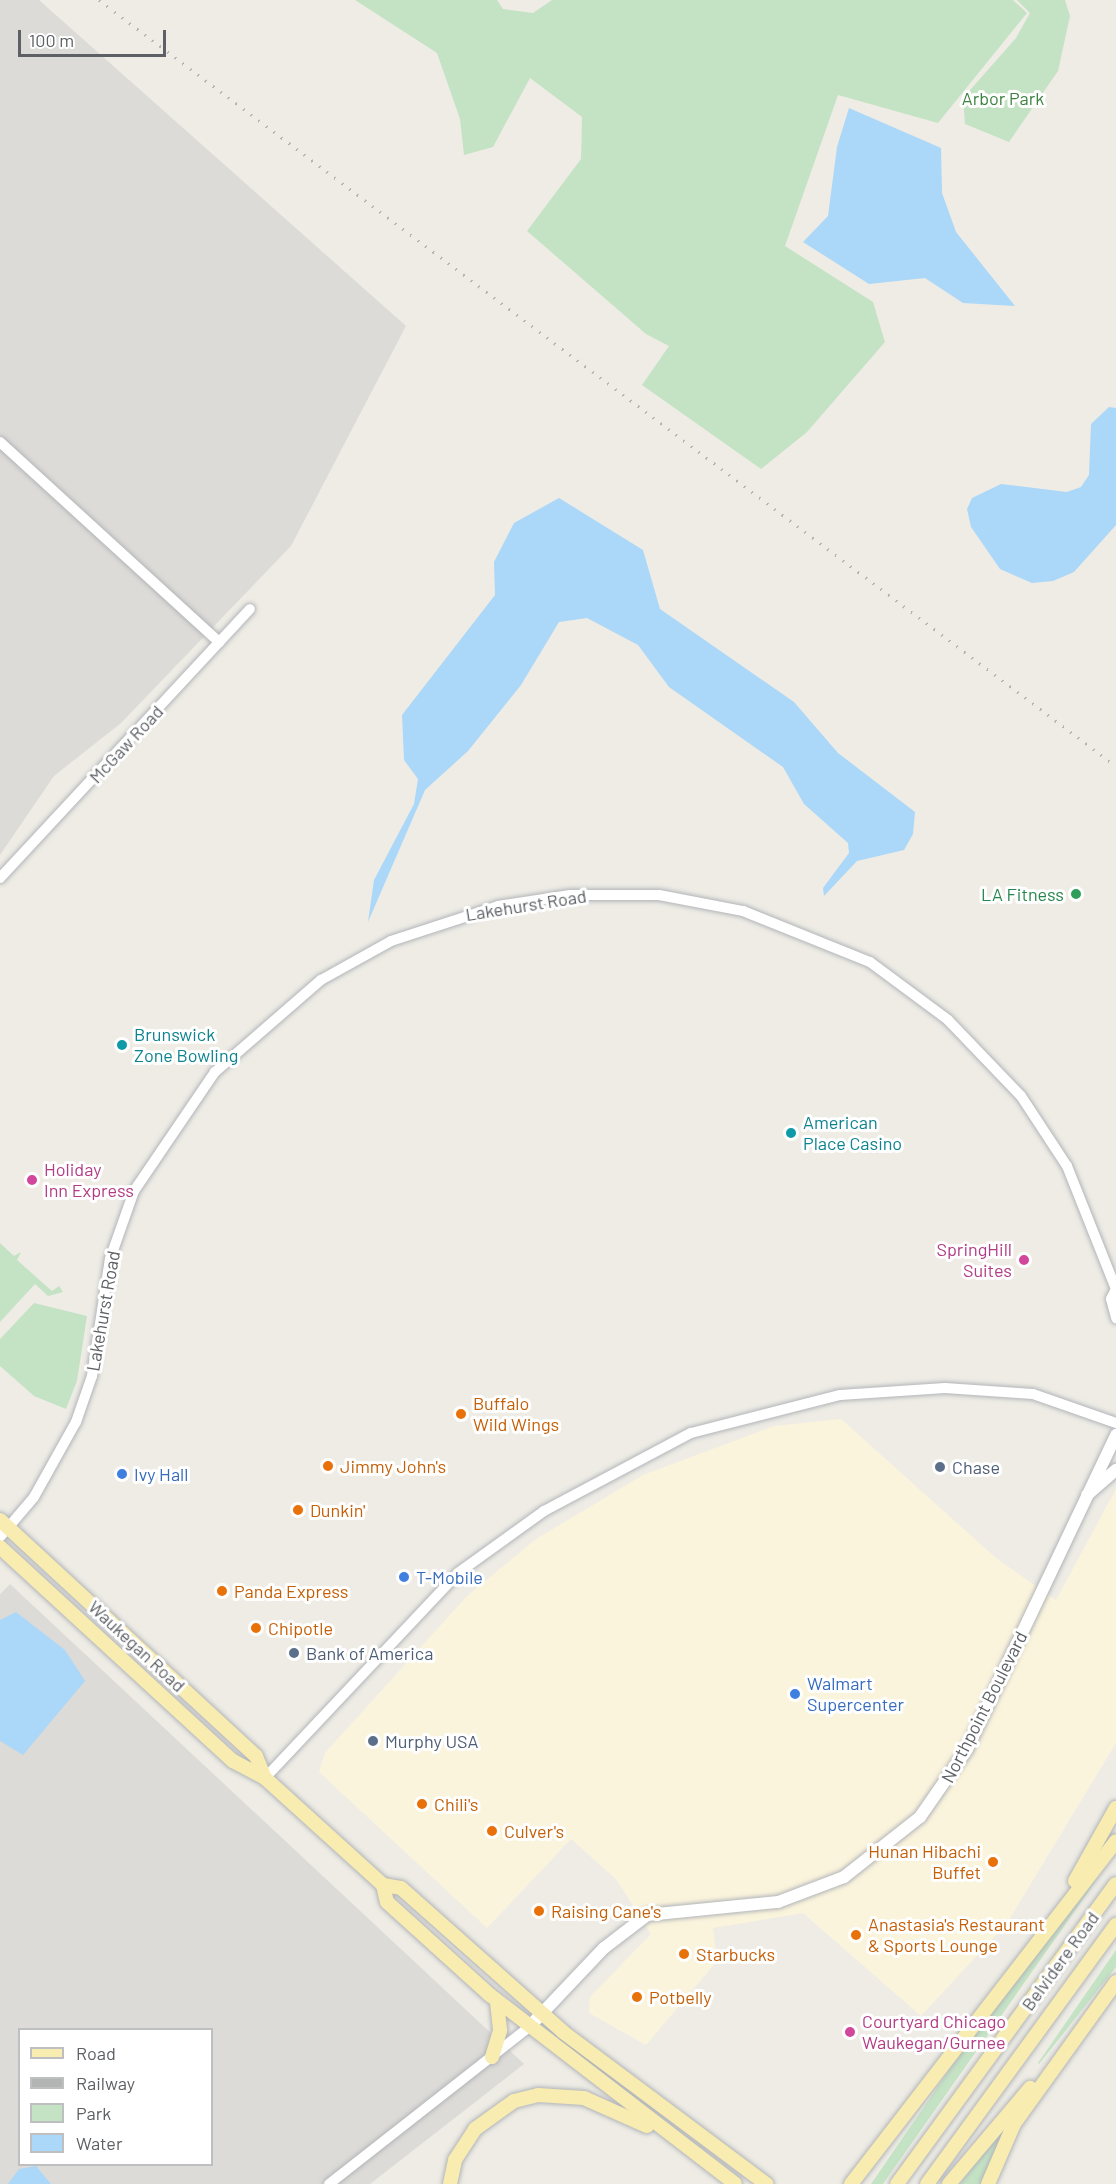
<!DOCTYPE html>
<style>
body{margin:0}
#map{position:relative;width:1116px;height:2184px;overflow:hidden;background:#eeece5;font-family:Barlow,sans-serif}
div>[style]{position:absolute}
.commercial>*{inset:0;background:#fbf4dd}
.industrial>*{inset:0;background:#dddbd7}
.green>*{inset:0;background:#c4e3c4}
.water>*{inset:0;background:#abd7f8}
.roads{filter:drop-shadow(0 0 2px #b2b5b9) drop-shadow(0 0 2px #b2b5b9)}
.tertiary>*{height:10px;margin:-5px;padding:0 5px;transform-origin:5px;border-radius:5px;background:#fff}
.secondary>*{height:12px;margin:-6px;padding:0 6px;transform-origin:6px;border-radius:6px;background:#fff}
.primary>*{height:14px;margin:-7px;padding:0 7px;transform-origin:7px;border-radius:7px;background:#f8ecb0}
.rail>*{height:3px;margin-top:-1.5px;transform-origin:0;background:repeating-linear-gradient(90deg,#b3b4b4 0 1.5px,transparent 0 9.5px)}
.dots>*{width:16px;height:16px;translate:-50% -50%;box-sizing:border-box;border:3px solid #fff;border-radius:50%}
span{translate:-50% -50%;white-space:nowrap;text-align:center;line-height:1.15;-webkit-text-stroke:6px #fff;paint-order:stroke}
.park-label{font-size:18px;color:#3d8340}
.street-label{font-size:18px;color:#5d6064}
.leisure-label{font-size:18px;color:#27864d}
.right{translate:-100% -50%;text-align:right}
.culture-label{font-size:18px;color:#0d838f}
.left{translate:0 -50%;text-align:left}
.hotel-label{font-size:18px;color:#b23c85}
.food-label{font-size:18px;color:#c56008}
.service-label{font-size:18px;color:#4e5e75}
.shop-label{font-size:18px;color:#366cbe}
.legend{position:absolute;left:18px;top:2028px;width:195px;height:138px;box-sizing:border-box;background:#fff;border:2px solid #bebfc1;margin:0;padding:8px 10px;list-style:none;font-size:18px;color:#5d6064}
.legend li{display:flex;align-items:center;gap:12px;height:30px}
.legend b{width:30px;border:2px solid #bebfc1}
.scale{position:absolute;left:18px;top:30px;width:148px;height:27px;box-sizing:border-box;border:3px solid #5d6064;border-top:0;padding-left:8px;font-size:18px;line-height:21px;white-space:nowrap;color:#5d6064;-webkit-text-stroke:4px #fff;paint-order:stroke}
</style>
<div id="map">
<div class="commercial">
<i style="clip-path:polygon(841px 1419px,997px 1559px,1056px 1600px,1116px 1489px,1116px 1743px,1007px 1923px,921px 2016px,803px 1913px,713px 1928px,717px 1961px,646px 2045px,589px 2013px,590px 1997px,651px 1934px,616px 1879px,571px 1839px,487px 1928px,319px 1772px,325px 1753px,467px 1596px,536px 1539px,643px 1475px,774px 1426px)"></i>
</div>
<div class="industrial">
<i style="clip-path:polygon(0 0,39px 0,406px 326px,291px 546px,121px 723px,54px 776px,0 855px)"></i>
<i style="clip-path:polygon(evenodd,10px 1584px,524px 2064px,370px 2184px,0 2184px,0 1594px,10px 1584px,20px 2030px,212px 2030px,212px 2164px,20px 2164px,20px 2030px)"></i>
</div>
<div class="green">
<i style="clip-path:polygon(355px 0,497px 0,503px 9px,533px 13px,552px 0,1013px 0,1027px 13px,938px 123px,838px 95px,785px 246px,873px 302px,885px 342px,807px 432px,761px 469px,642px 385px,669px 346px,646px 334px,527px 231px,581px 159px,582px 117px,530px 78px,493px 147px,464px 155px,460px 119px,437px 53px)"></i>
<i style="clip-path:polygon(1017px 0,1065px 0,1070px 16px,1058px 71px,1009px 142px,965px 124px,963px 98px,1016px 38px,1030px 13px)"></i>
<i style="clip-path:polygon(0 1243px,14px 1256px,21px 1252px,17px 1260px,52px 1291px,59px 1286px,63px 1292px,48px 1296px,35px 1284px,0 1322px)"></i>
<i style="clip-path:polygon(34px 1303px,87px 1316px,77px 1381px,66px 1409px,34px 1396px,0 1366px,0 1339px)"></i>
<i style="clip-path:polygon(1100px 1875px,883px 2184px,871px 2184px,970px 2040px)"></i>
<i style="clip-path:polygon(1116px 1950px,1116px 1967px,1039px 2064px,1038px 2063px)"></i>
<i style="clip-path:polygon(1005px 2125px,983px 2184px,960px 2184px)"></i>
</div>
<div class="water">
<i style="clip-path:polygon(849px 108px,941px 148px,942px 193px,956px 232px,1015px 306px,963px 303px,925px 278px,869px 284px,803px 242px,828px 216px,837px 147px)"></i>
<i style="clip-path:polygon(1109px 407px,1116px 408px,1116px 525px,1074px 572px,1053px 581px,1032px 583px,1000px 569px,971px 527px,967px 509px,972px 498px,1001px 484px,1067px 492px,1081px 487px,1089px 475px,1091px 424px)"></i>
<i style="clip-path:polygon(559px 498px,643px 550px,660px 609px,794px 702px,838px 753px,915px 812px,913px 834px,904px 850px,857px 861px,824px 896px,823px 888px,849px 853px,848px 843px,804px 804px,783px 767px,669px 687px,638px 645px,587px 618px,559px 622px,521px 685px,468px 751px,425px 790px,368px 922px,374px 880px,414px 804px,418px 779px,404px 760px,402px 715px,495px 595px,494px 562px,514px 523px)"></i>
<i style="clip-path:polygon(16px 1612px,65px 1650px,85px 1681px,23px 1755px,0 1741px,0 1620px)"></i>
<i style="clip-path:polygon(36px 2166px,51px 2184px,8px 2184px,19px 2169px)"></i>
</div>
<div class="roads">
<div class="tertiary">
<i style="left:0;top:442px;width:297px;rotate:42.4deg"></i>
<i style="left:0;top:878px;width:367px;rotate:-47.1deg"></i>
<i style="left:1116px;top:1289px;width:11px;rotate:117deg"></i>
<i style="left:1111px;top:1299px;width:20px;rotate:75deg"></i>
<i style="left:0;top:1537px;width:52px;rotate:-49.6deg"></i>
<i style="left:34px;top:1497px;width:86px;rotate:-60.8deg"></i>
<i style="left:76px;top:1422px;width:49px;rotate:-70.8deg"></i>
<i style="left:92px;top:1376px;width:118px;rotate:-81.3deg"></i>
<i style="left:110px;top:1259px;width:72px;rotate:-70.6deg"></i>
<i style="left:134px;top:1191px;width:144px;rotate:-55.8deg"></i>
<i style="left:215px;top:1072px;width:140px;rotate:-41deg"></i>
<i style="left:321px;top:980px;width:80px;rotate:-29.1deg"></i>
<i style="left:391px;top:941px;width:113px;rotate:-18.1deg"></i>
<i style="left:498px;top:906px;width:73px;rotate:-8.7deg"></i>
<i style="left:570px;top:895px;width:89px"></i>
<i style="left:659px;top:895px;width:86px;rotate:10.8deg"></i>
<i style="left:743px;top:911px;width:137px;rotate:21.9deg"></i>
<i style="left:870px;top:962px;width:97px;rotate:36.6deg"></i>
<i style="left:948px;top:1020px;width:105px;rotate:46.2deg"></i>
<i style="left:1021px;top:1096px;width:84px;rotate:56.7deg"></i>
<i style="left:1067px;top:1166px;width:132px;rotate:68.3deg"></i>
<i style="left:265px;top:1778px;width:282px;rotate:-46.7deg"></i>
<i style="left:458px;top:1573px;width:106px;rotate:-35.8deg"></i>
<i style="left:544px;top:1511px;width:166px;rotate:-28deg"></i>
<i style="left:691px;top:1433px;width:154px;rotate:-14.3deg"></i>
<i style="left:840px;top:1395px;width:105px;rotate:-3.8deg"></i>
<i style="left:945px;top:1388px;width:88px;rotate:3.9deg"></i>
<i style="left:1033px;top:1394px;width:88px;rotate:19.3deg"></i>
<i style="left:329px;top:2184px;width:254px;rotate:-38.1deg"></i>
</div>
<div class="secondary">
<i style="left:1087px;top:1495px;width:38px;rotate:-41deg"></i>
<i style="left:529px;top:2027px;width:109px;rotate:-46.5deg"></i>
<i style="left:604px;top:1948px;width:54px;rotate:-37.5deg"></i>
<i style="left:647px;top:1915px;width:132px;rotate:-5.7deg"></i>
<i style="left:778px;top:1902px;width:71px;rotate:-20.7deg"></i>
<i style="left:844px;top:1877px;width:97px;rotate:-38.3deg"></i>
<i style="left:920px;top:1817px;width:83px;rotate:-55.3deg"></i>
<i style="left:967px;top:1749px;width:348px;rotate:-64.6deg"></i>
</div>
<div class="primary">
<i style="left:0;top:1520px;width:348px;rotate:42.7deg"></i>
<i style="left:256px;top:1756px;width:24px;rotate:68deg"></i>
<i style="left:0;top:1547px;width:316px;rotate:42.6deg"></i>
<i style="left:233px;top:1761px;width:36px;rotate:28deg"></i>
<i style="left:265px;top:1778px;width:159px;rotate:42.2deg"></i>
<i style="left:383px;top:1885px;width:17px;rotate:77deg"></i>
<i style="left:387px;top:1902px;width:139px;rotate:42.1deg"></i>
<i style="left:490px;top:1995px;width:309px;rotate:37.6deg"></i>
<i style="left:1075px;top:1881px;width:84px;rotate:-60.7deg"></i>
<i style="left:383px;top:1885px;width:18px;rotate:9deg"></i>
<i style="left:401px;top:1888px;width:217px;rotate:41.6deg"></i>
<i style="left:563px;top:2032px;width:254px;rotate:36.8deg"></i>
<i style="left:492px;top:2057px;width:28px;rotate:-73deg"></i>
<i style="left:500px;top:2030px;width:29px;rotate:-96deg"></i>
<i style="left:450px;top:2184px;width:25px;rotate:-78deg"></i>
<i style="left:455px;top:2160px;width:37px;rotate:-57deg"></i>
<i style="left:475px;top:2129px;width:48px;rotate:-35.7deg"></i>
<i style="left:514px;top:2101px;width:25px;rotate:-14deg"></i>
<i style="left:538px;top:2095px;width:46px;rotate:3.7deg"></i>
<i style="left:584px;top:2098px;width:69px;rotate:24deg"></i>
<i style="left:851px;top:2184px;width:433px;rotate:-52.3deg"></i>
<i style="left:897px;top:2184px;width:371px;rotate:-53.9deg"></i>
<i style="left:927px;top:2184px;width:321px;rotate:-53.9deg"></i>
<i style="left:949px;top:2184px;width:126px;rotate:-49.8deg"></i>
<i style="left:988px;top:2184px;width:65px;rotate:-66.6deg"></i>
<i style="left:1014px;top:2124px;width:175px;rotate:-54.3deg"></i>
</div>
</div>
<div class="rail">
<i style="left:99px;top:0;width:1273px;rotate:36.99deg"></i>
</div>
<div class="dots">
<i style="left:1076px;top:894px;background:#2e9e5b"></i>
<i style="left:122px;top:1045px;background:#0f9aa8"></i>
<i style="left:791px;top:1133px;background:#0f9aa8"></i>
<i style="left:32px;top:1180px;background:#d1479c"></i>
<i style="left:1024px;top:1260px;background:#d1479c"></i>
<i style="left:461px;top:1414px;background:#e8710a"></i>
<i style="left:328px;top:1466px;background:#e8710a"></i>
<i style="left:940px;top:1467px;background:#5c6f8a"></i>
<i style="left:122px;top:1474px;background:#3f7fe0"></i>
<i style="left:298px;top:1510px;background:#e8710a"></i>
<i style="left:404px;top:1577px;background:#3f7fe0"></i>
<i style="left:222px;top:1591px;background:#e8710a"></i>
<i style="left:256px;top:1628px;background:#e8710a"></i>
<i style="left:294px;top:1653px;background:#5c6f8a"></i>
<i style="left:795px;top:1694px;background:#3f7fe0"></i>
<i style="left:373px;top:1741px;background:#5c6f8a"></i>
<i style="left:422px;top:1804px;background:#e8710a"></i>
<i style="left:492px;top:1831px;background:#e8710a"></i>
<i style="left:993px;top:1862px;background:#e8710a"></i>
<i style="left:539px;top:1911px;background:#e8710a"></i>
<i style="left:856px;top:1935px;background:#e8710a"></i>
<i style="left:684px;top:1954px;background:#e8710a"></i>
<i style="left:637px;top:1997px;background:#e8710a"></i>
<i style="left:850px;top:2032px;background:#d1479c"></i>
</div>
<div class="park-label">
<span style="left:1003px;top:98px">Arbor Park</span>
</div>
<div class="street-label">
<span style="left:126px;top:744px;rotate:-47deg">McGaw Road</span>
<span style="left:526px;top:905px;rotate:-9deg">Lakehurst Road</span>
<span style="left:103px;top:1311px;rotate:-80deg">Lakehurst Road</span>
<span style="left:137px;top:1646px;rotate:43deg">Waukegan Road</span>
<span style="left:984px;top:1707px;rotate:-63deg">Northpoint Boulevard</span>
<span style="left:1060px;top:1961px;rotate:-54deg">Belvidere Road</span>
</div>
<div class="leisure-label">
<span class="right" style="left:1064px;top:894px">LA Fitness</span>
</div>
<div class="culture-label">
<span class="left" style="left:134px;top:1045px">Brunswick<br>Zone Bowling</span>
<span class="left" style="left:803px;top:1133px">American<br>Place Casino</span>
</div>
<div class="hotel-label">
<span class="left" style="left:44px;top:1180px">Holiday<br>Inn Express</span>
<span class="right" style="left:1012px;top:1260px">SpringHill<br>Suites</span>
<span class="left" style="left:862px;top:2032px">Courtyard Chicago<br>Waukegan/Gurnee</span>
</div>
<div class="food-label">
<span class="left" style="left:473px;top:1414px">Buffalo<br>Wild Wings</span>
<span class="left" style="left:340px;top:1466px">Jimmy John's</span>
<span class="left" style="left:310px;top:1510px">Dunkin'</span>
<span class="left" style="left:234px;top:1591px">Panda Express</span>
<span class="left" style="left:268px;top:1628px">Chipotle</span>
<span class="left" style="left:434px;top:1804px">Chili's</span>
<span class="left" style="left:504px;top:1831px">Culver's</span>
<span class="right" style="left:981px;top:1862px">Hunan Hibachi<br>Buffet</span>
<span class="left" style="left:551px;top:1911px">Raising Cane's</span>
<span class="left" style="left:868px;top:1935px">Anastasia's Restaurant<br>&amp; Sports Lounge</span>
<span class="left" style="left:696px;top:1954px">Starbucks</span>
<span class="left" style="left:649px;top:1997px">Potbelly</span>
</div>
<div class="service-label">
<span class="left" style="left:952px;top:1467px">Chase</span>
<span class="left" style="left:306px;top:1653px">Bank of America</span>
<span class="left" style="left:385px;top:1741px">Murphy USA</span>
</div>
<div class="shop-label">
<span class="left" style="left:134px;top:1474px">Ivy Hall</span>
<span class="left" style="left:416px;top:1577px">T-Mobile</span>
<span class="left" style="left:807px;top:1694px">Walmart<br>Supercenter</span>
</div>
<ul class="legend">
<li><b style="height:8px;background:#f8ecb0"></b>Road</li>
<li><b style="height:8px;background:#b3b4b4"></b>Railway</li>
<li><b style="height:16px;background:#c4e3c4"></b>Park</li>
<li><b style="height:16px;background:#abd7f8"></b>Water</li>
</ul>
<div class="scale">100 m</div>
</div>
